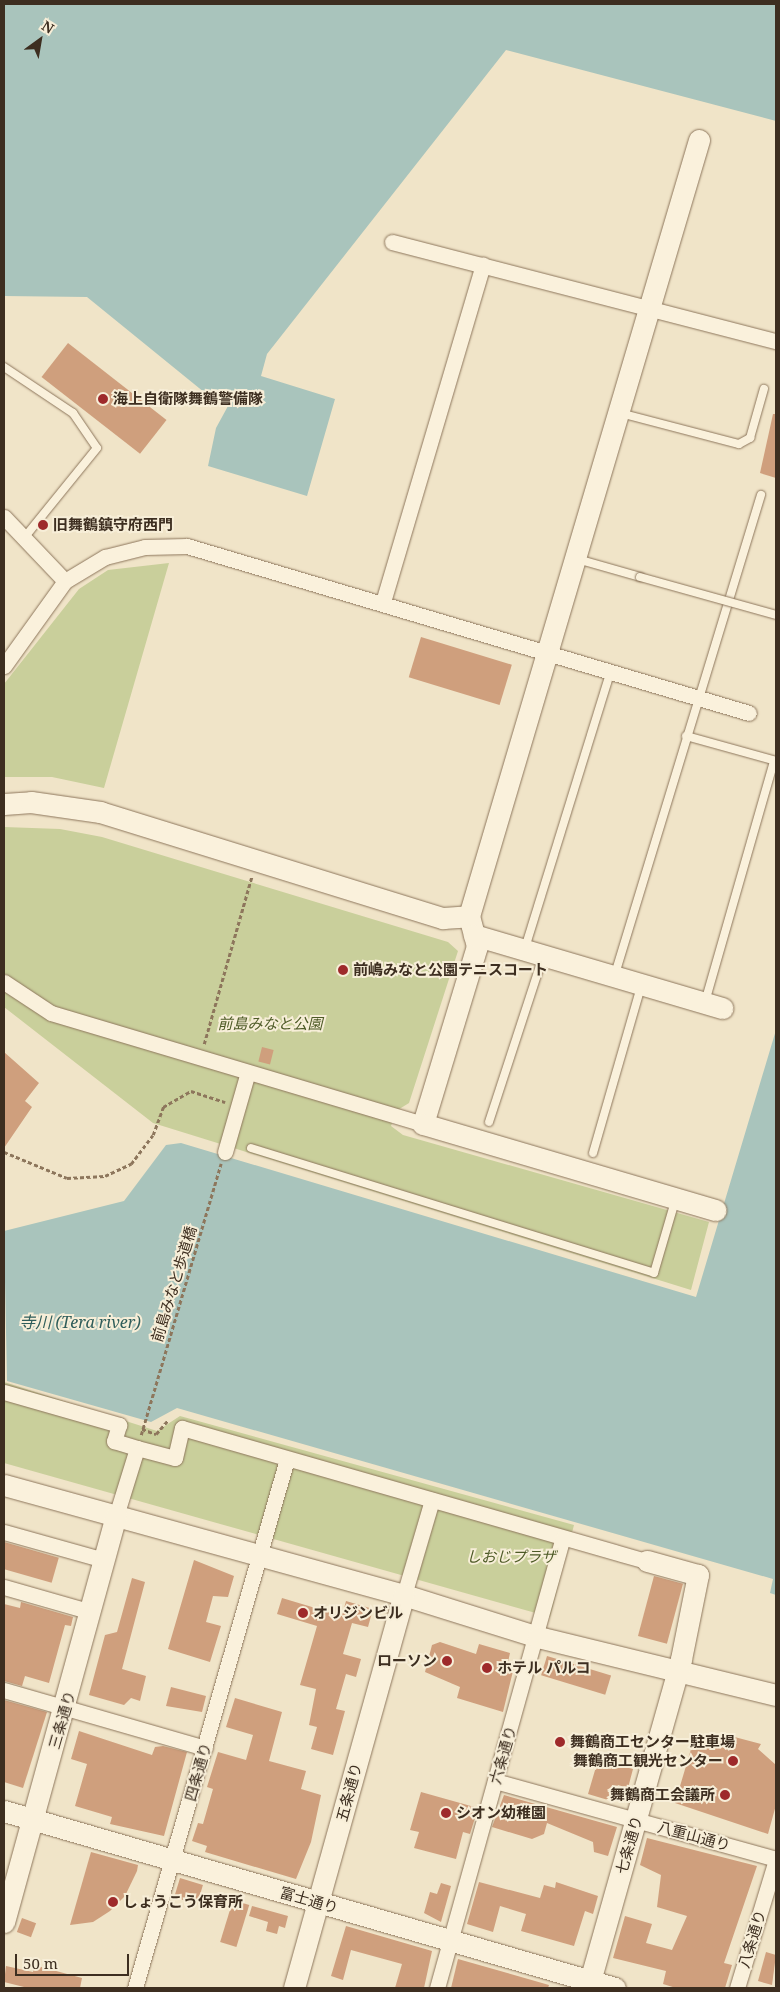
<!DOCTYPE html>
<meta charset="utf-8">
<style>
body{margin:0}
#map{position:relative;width:780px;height:1992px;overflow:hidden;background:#f0e4c8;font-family:"Noto Serif","Noto Sans JP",serif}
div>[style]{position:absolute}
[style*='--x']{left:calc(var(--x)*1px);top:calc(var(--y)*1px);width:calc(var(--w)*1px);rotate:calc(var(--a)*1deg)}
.green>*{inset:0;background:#c9cf9b}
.water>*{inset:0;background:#a9c4bc}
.building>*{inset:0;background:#cf9f7d;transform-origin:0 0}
.path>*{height:2.5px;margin-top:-1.25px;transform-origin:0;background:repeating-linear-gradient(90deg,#8d765c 0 4px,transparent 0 6.5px)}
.roads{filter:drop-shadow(0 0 1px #8d765c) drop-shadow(0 0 1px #8d765c)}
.lane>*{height:8px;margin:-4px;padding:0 4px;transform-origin:4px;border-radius:4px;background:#faf1dc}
.street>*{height:15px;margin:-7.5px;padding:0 7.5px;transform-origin:7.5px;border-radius:7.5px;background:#faf1dc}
.secondary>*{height:21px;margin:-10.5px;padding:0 10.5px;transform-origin:10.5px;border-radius:10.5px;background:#faf1dc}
.bridges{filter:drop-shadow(0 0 1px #8d765c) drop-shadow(0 0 1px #8d765c)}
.lane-bridge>*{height:8px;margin:-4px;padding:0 4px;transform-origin:4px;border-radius:4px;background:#faf1dc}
.dots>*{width:14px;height:14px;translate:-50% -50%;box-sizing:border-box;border:2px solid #f7eed8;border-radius:50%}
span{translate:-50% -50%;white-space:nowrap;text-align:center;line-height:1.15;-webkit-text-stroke:4px #f7eed8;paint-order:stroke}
.poi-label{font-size:15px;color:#3d2e20;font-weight:700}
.left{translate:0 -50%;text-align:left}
.right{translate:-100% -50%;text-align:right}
.park-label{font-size:15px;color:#4d5a26;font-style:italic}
.street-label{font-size:15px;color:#3d2e20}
.water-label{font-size:16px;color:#2f5d5a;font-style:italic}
.frame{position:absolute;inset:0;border:5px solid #3d2e20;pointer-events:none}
.north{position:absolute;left:15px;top:15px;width:50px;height:50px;-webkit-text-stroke:4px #f7eed8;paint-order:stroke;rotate:32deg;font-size:14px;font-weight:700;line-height:20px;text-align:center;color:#3d2e20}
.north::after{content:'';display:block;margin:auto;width:18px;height:22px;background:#3d2e20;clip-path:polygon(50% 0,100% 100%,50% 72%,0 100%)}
.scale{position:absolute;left:15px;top:1954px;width:114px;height:22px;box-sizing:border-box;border:2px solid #3d2e20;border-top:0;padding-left:6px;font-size:15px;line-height:18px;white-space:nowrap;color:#3d2e20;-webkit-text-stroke:4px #f7eed8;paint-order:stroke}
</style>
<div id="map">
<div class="green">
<div style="clip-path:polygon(169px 563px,104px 788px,52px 777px,4px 777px,4px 684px,79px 589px,108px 570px)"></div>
<div style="clip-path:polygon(4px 827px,60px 829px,102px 837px,448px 942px,458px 951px,409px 1103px,396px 1111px,391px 1126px,403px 1135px,709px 1222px,691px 1290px,153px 1123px,4px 1007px)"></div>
<div style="clip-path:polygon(4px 1382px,157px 1431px,180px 1416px,574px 1525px,550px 1617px,4px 1463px)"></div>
</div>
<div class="water">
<div style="clip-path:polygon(4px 4px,776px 4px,776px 121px,506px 50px,267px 354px,261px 376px,335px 399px,307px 496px,208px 466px,216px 428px,228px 406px,215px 401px,87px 297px,4px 296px)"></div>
<div style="clip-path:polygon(776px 1030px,776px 1595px,770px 1593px,773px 1579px,177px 1408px,151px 1422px,7px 1381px,4px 1231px,124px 1201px,166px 1145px,181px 1143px,696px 1297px)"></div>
</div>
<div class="building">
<div style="left:68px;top:343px;width:125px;height:43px;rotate:38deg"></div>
<div style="clip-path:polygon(773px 414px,776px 414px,776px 478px,760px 473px)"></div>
<div style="left:421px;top:637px;width:95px;height:42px;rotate:17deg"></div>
<div style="left:262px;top:1047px;width:12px;height:15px;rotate:14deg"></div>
<div style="clip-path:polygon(4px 1052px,39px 1083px,25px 1101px,32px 1107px,4px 1148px)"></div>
<div style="left:4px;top:1542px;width:57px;height:26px;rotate:16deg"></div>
<div style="clip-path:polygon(194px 1560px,234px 1576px,228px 1597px,213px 1596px,206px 1622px,221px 1626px,210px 1662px,168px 1649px)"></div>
<div style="left:654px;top:1576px;width:30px;height:62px;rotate:15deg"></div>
<div style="clip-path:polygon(132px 1578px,145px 1582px,122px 1669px,146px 1676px,140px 1701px,131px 1698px,124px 1705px,89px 1695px,105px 1635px,117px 1632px)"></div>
<div style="clip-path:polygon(282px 1598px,342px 1616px,346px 1601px,373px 1609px,368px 1627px,352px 1623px,343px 1654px,361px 1659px,356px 1677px,346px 1674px,336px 1709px,345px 1711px,333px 1755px,311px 1749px,317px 1727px,309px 1725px,316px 1689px,300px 1685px,317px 1626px,277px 1614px)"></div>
<div style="clip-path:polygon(21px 1602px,73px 1617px,71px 1626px,65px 1625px,49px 1683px,25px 1676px,22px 1686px,4px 1681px,4px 1604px,20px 1608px)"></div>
<div style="clip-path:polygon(440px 1642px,476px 1654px,479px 1644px,510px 1653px,508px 1662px,515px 1663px,503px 1712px,457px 1698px,460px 1687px,425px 1672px,432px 1645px)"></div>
<div style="left:547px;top:1656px;width:67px;height:20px;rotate:17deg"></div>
<div style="clip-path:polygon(171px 1687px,206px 1696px,202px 1712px,166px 1706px)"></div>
<div style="clip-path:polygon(235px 1698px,282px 1712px,269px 1761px,306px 1771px,301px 1789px,321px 1795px,311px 1842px,296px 1879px,205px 1852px,207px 1846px,192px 1841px,198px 1823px,203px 1824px,213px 1789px,207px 1787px,218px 1752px,246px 1760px,253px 1735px,226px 1727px)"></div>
<div style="clip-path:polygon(4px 1700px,47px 1712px,23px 1788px,4px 1782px)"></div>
<div style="clip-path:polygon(79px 1731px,152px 1755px,155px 1747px,163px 1746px,187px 1752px,164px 1836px,110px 1824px,112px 1817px,75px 1806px,87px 1764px,71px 1759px)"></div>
<div style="clip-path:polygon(727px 1735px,761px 1744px,758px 1749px,776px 1765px,776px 1805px,768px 1834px,675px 1803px,694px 1739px,707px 1744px)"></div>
<div style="clip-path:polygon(598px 1760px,633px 1769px,628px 1788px,618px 1785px,608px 1800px,588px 1794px)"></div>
<div style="clip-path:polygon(421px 1792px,478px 1808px,470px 1834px,463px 1832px,456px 1859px,414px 1848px,419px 1832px,410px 1830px)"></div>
<div style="clip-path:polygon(504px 1795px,617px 1827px,608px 1856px,594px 1852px,593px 1842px,547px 1823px,544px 1834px,532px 1839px,492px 1827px)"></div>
<div style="clip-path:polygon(647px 1838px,757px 1866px,724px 1963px,732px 1965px,725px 1988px,676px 1988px,663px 1984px,666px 1971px,613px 1958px,625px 1916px,652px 1924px,646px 1943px,672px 1950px,687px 1916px,657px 1907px,661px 1875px,640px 1865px)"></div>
<div style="clip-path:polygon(91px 1852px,138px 1865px,137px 1871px,125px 1896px,110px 1911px,93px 1922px,70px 1925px)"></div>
<div style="left:180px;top:1878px;width:24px;height:20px;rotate:17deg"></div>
<div style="clip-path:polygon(479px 1882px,540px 1898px,544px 1885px,555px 1888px,556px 1882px,598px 1896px,593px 1914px,585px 1911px,574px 1946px,521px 1931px,526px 1914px,500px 1906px,493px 1932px,467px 1924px)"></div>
<div style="clip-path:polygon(441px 1883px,451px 1886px,441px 1922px,424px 1913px,430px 1892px,437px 1894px)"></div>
<div style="left:233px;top:1900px;width:17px;height:44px;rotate:17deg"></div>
<div style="clip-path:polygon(252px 1906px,288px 1916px,285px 1928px,279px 1926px,277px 1934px,266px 1931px,268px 1922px,249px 1916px)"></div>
<div style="left:22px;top:1918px;width:15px;height:15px;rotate:20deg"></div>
<div style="clip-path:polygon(346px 1926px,432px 1951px,424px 1988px,395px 1988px,402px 1964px,351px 1950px,343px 1980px,331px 1976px)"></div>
<div style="clip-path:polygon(766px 1952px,776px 1955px,772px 1985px,758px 1981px)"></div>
<div style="clip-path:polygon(458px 1959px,549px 1985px,548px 1988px,451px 1988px)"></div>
<div style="clip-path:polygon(34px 1965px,82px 1978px,80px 1988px,28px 1988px,4px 1982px,6px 1966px,33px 1972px)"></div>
</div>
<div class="path">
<div style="--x:204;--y:1044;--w:175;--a:-74.1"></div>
<div style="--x:4;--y:1152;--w:68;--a:22.4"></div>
<div style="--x:67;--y:1178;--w:38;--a:-3"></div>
<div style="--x:105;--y:1176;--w:29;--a:-25"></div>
<div style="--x:131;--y:1164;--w:36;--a:-53"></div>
<div style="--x:153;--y:1135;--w:30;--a:-70"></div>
<div style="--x:163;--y:1107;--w:32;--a:-30"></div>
<div style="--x:191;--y:1091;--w:36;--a:18"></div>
<div style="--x:142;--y:1429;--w:15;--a:20"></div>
<div style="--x:156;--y:1434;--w:18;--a:-49"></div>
<div style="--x:141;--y:1435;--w:283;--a:-73.6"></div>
</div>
<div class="roads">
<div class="lane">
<div style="--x:4;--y:367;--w:83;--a:33.7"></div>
<div style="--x:73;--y:413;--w:42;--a:55.6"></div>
<div style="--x:97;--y:448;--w:114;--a:129"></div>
<div style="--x:620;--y:413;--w:123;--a:14.6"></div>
<div style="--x:739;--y:444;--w:13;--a:-29"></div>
<div style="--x:750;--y:438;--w:51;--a:-74.1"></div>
<div style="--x:577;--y:559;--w:66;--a:15.9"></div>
<div style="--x:686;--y:736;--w:93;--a:15.5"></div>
<div style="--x:525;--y:948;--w:288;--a:-72.8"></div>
<div style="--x:615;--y:974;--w:501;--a:-73.05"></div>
<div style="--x:705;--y:1002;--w:251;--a:-74"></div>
<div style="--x:489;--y:1122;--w:174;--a:-71.9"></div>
<div style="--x:251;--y:1148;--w:422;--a:17.2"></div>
<div style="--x:654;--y:1273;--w:75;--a:-73.7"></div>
<div style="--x:593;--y:1153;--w:173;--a:-73.9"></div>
</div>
<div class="street">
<div style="--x:392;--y:242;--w:397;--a:14.5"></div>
<div style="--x:4;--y:517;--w:88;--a:46.4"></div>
<div style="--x:383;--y:602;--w:352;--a:-73.5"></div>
<div style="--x:4;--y:666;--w:105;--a:-54.3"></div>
<div style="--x:65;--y:581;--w:47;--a:-31"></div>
<div style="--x:105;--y:557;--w:41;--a:-14"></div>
<div style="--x:145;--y:547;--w:42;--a:-1.4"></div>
<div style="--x:187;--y:546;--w:586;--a:16.55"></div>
<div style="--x:4;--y:982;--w:56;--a:33.4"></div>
<div style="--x:51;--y:1013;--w:388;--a:16.6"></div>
<div style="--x:225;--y:1152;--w:83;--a:-74"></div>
<div style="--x:4;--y:1392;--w:120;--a:16"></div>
<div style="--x:119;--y:1425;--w:17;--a:107"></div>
<div style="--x:114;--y:1441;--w:24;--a:17"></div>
<div style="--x:137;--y:1448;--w:39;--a:15"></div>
<div style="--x:175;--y:1458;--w:31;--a:-77"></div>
<div style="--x:182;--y:1428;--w:484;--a:16"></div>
<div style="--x:116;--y:1516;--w:71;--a:-72.8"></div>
<div style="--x:4;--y:1532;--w:104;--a:15.6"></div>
<div style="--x:4;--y:1587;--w:91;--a:16"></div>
<div style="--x:404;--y:1595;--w:99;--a:-73.6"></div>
<div style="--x:4;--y:1690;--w:209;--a:16.1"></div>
<div style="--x:495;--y:1781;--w:292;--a:15.5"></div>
<div style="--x:135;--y:1988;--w:550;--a:-73.97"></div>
<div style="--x:437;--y:1988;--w:467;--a:-74.4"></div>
<div style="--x:737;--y:1988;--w:134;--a:-73.1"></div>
</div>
<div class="secondary">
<div style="--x:699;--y:140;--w:809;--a:106.51"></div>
<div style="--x:469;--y:916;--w:31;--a:75"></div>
<div style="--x:477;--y:946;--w:186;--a:106.9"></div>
<div style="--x:423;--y:1124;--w:305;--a:16.4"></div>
<div style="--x:4;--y:804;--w:27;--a:-4"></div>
<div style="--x:31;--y:802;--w:70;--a:8.2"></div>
<div style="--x:100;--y:812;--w:359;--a:17.2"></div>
<div style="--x:443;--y:918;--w:26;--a:-4"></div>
<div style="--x:474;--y:935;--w:259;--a:16.4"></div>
<div style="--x:4;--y:1485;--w:415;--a:15.4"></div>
<div style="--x:404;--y:1595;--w:140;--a:17.4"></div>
<div style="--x:538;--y:1637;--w:245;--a:13.7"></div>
<div style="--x:4;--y:1811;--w:636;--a:16.16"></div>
<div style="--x:4;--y:1922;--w:421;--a:-74.6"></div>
<div style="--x:294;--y:1988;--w:408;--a:-74.4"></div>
<div style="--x:588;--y:1988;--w:342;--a:-74.2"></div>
<div style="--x:681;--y:1659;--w:86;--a:-78.6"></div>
<div style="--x:698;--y:1575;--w:53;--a:-164.6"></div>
</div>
</div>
<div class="bridges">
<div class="lane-bridge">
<div style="--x:640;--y:577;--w:141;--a:15.6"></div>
</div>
</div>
<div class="dots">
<div style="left:103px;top:399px;background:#9e2a2b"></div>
<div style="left:43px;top:525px;background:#9e2a2b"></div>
<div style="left:343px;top:970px;background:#9e2a2b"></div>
<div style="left:303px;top:1613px;background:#9e2a2b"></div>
<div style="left:447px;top:1661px;background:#9e2a2b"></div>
<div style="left:487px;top:1668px;background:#9e2a2b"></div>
<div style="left:560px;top:1742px;background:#9e2a2b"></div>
<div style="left:733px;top:1761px;background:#9e2a2b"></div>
<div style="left:725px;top:1795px;background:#9e2a2b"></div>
<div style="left:446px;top:1813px;background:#9e2a2b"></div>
<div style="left:113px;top:1902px;background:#9e2a2b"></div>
</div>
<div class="poi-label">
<span class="left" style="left:113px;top:399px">海上自衛隊舞鶴警備隊</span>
<span class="left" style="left:53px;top:525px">旧舞鶴鎮守府西門</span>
<span class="left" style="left:353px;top:970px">前嶋みなと公園テニスコート</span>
<span class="left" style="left:313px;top:1613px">オリジンビル</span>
<span class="right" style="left:437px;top:1661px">ローソン</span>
<span class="left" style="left:497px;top:1668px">ホテル パルコ</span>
<span class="left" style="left:570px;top:1742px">舞鶴商工センター駐車場</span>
<span class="right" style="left:723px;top:1761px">舞鶴商工観光センター</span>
<span class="right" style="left:715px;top:1795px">舞鶴商工会議所</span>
<span class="left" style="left:456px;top:1813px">シオン幼稚園</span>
<span class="left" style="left:123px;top:1902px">しょうこう保育所</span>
</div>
<div class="park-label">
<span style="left:270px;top:1024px">前島みなと公園</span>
<span style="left:511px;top:1557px">しおじプラザ</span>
</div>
<div class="street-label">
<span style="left:174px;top:1284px;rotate:-73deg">前島みなと歩道橋</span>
<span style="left:62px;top:1720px;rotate:-74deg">三条通り</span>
<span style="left:503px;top:1755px;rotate:-74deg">六条通り</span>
<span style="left:198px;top:1772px;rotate:-74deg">四条通り</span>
<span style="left:349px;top:1792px;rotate:-75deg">五条通り</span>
<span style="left:694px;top:1836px;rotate:15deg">八重山通り</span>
<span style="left:629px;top:1845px;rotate:-74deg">七条通り</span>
<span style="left:309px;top:1900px;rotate:16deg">富士通り</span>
<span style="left:752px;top:1939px;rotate:-73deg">八条通り</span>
</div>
<div class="water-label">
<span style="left:80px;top:1322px">寺川 (Tera river)</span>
</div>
<div class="frame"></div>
<div class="north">N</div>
<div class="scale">50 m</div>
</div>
